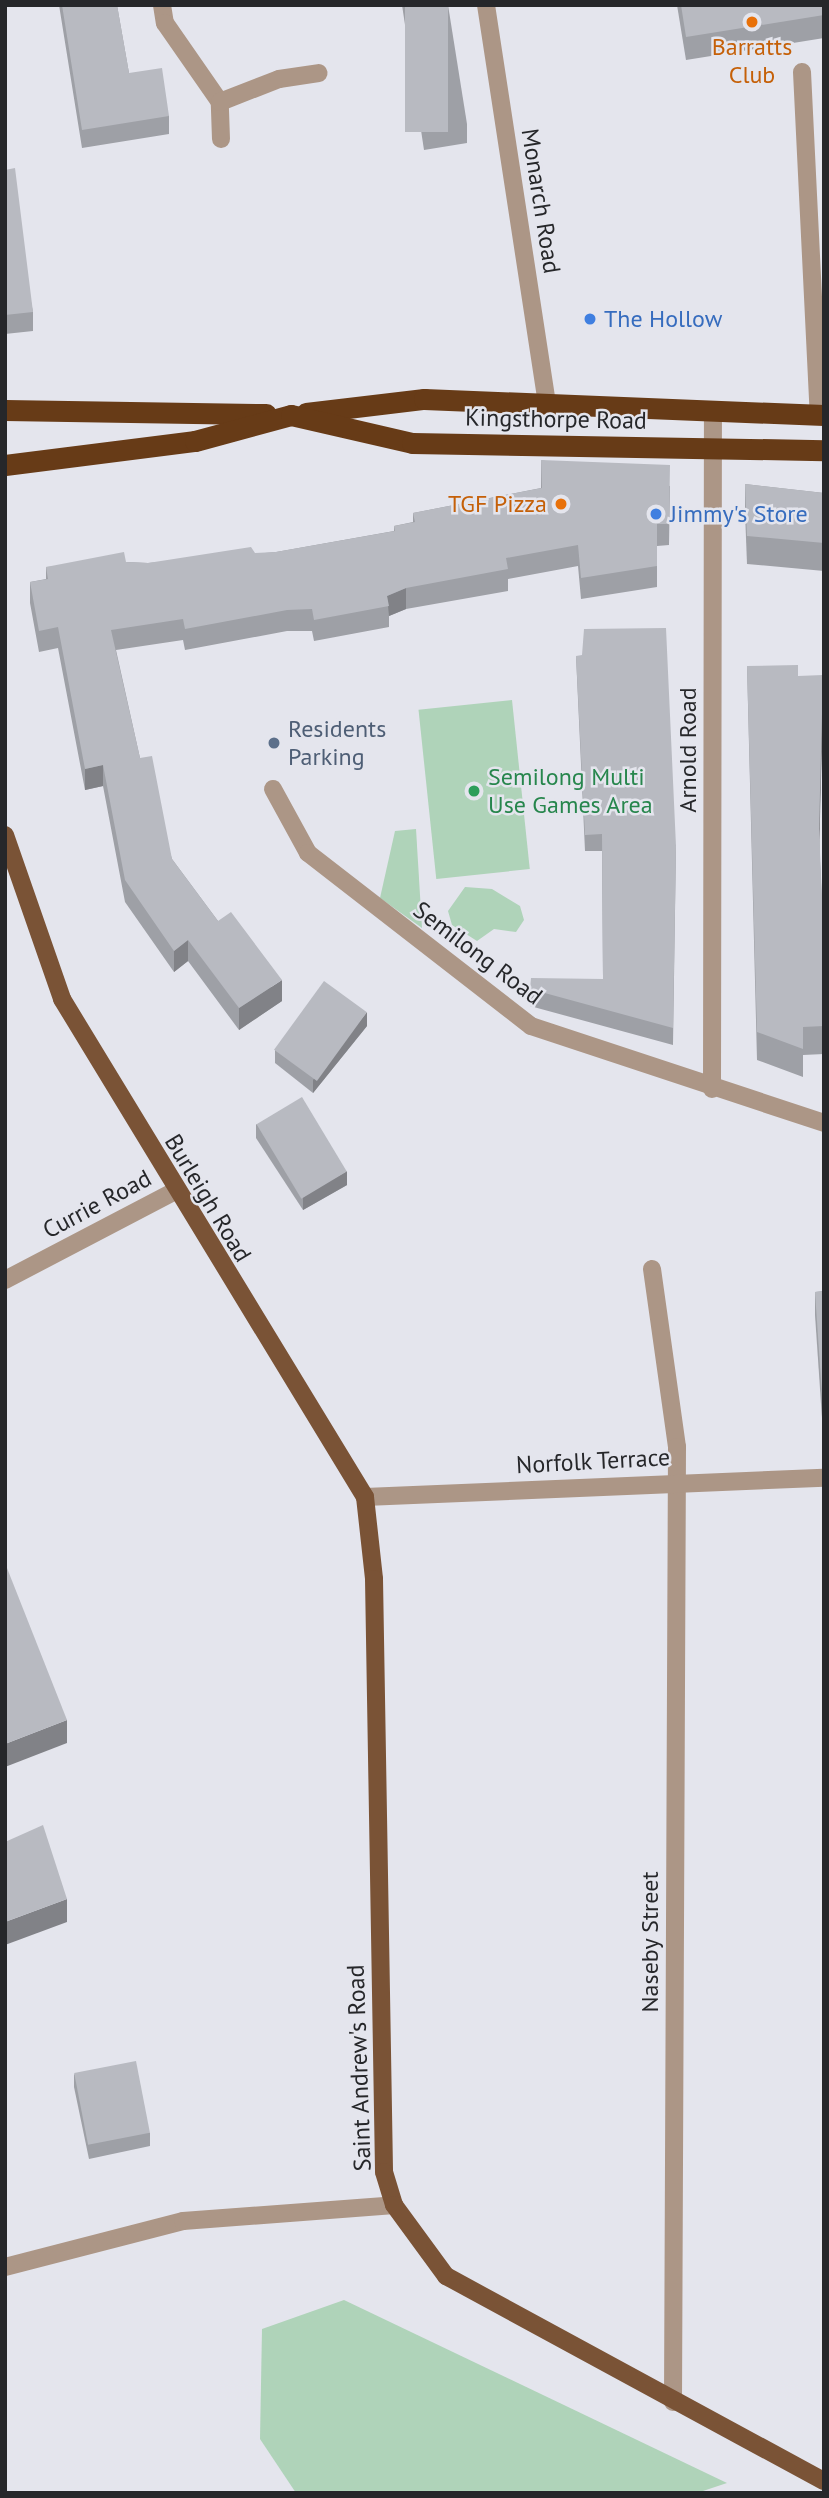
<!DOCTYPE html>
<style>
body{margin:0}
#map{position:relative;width:829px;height:2498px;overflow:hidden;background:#e4e5ed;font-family:"PT Sans",sans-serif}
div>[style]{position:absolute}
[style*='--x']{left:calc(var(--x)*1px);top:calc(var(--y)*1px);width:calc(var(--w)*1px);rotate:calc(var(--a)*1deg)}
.green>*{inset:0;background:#afd3b9;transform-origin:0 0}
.minor>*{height:18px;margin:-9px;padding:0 9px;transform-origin:9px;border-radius:9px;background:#ac9686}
.major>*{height:18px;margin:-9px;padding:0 9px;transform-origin:9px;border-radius:9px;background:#7a5336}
.highway>*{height:21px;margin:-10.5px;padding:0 10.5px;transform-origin:10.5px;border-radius:10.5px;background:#673b17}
.wall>*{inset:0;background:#9ea0a6}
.shaded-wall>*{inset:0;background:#818287}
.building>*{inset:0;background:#b8bac1;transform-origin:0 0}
.dots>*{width:19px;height:19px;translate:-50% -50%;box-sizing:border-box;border:4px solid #e4e5ed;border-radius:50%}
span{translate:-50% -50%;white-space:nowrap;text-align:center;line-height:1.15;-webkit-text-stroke:5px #e4e5ed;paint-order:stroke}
.food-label{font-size:24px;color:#c56008}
.right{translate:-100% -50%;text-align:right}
.street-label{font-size:24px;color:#26272a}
.shop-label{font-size:24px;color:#366cbe}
.left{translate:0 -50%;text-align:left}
.service-label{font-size:24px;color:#4e5e75}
.leisure-label{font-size:24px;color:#27864d}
.frame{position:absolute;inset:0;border:7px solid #26272a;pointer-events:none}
</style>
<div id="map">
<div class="green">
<div style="left:512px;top:700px;width:170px;height:94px;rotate:84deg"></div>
<div style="clip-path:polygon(416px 829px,422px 928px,380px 898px,395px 831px)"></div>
<div style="clip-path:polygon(465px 887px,492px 889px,520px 906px,524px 920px,516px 932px,494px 929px,477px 941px,452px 925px,448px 911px)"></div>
<div style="clip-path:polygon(344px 2300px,727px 2483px,697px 2493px,296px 2493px,260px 2439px,262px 2329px)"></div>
</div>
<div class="minor">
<div style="--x:162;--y:5;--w:18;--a:81"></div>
<div style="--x:165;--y:23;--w:96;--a:55.2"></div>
<div style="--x:486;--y:5;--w:404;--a:81.3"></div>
<div style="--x:802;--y:72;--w:343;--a:87.2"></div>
<div style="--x:221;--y:139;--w:37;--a:-92"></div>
<div style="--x:220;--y:102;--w:63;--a:-21.3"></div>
<div style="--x:279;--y:79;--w:40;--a:-8.5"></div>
<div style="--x:273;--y:789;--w:73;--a:61.3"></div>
<div style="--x:308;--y:853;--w:282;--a:37.8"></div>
<div style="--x:531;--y:1026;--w:309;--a:18.3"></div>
<div style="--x:712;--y:1089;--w:678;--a:-89.92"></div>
<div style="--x:652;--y:1269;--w:180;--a:82"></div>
<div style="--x:677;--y:1447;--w:955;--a:90.24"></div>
<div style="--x:5;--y:1280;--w:192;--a:-27.6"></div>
<div style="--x:365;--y:1497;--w:459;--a:-2.4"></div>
<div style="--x:5;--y:2267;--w:184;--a:-14.5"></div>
<div style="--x:183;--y:2221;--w:212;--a:-4.3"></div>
</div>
<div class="major">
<div style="--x:5;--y:835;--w:174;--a:70.8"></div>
<div style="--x:62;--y:999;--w:583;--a:58.68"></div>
<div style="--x:365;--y:1497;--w:82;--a:83.7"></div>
<div style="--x:374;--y:1579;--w:593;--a:89.03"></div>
<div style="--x:384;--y:2172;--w:34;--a:73"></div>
<div style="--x:394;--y:2205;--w:88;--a:53.8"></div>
<div style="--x:446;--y:2276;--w:430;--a:28.5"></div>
</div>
<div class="highway">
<div style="--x:5;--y:410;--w:261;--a:0.9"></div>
<div style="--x:306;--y:413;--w:119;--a:-6.8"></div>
<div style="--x:424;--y:399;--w:400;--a:2.3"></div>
<div style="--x:5;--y:465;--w:192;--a:-7.2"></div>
<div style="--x:195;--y:441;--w:99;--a:-15.2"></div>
<div style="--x:291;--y:415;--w:124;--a:13"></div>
<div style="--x:412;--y:443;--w:412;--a:1"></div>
</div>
<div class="wall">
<div style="clip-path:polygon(59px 5px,117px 5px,129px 73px,169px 116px,169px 134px,82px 148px)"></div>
<div style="clip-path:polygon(402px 5px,448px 5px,467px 124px,467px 143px,424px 150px)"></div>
<div style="clip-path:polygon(677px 5px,824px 5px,824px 38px,686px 60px)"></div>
<div style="clip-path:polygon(5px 170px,33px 312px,33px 331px,5px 334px)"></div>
<div style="clip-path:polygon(541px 460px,670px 486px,669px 545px,657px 546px,657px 587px,581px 599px,578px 566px,508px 579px,508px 591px,406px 609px,389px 616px,389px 627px,314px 641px,312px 631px,287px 631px,185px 650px,183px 640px,116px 650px,140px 758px,172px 859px,218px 921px,282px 1001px,239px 1030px,188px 961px,174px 972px,125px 902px,103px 786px,85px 790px,58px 648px,39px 652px,30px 603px,30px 582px,46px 579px,46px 567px,126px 562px,148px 563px,276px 552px,394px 531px,394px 526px,413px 522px,413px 513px,541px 488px)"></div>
<div style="clip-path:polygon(745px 484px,824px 493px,824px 571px,747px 564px,745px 512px)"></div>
<div style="clip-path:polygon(576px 656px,676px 846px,673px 1045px,530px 1006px,530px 989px,603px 979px,602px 851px,585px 851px)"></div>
<div style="clip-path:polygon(747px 666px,798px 676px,823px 703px,819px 840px,824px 946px,824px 1054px,803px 1055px,803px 1077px,757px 1060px)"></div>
<div style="clip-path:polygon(367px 1026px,313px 1093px,275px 1063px,275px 1050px)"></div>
<div style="clip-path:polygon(256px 1124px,347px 1185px,303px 1210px,256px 1138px)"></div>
<div style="clip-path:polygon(824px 1291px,824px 1433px,823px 1433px,815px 1315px,815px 1292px)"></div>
<div style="clip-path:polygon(74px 2074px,150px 2133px,150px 2146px,89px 2159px,74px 2087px)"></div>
</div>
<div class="shaded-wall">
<div style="clip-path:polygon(406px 588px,406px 609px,389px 616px,387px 596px)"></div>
<div style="clip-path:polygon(823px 675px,823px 703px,819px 857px,819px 829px)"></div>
<div style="clip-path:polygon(103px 765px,103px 786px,85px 790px,85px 769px)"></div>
<div style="clip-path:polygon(188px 940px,188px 961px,174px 972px,174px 951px)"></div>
<div style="clip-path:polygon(282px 980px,282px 1001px,239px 1030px,239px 1008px)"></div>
<div style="clip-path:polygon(367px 1012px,367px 1026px,313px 1093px,313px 1080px)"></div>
<div style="clip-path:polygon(347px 1171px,347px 1185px,303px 1210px,303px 1196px)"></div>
<div style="clip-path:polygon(67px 1720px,67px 1743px,5px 1767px,5px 1744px)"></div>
<div style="clip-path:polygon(67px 1899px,67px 1922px,5px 1945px,5px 1922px)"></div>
</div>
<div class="building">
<div style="clip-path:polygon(62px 5px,117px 5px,129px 73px,162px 68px,169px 116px,82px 130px)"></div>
<div style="left:405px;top:5px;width:43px;height:127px"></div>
<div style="clip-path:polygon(681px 5px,824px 5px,824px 15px,686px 37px)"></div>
<div style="clip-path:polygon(15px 168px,33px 312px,5px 315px,5px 170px)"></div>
<div style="clip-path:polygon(541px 460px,670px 465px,669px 524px,657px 524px,657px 566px,581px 578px,578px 545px,506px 558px,508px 569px,406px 588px,387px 596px,389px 606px,314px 620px,312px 609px,287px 610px,185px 629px,183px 619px,111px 630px,140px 758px,152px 756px,172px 859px,218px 921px,231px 912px,282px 980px,239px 1008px,188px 940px,174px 951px,125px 880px,103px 765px,85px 769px,58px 627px,39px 631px,30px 582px,48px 579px,46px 567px,124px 552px,126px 562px,148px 563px,251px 547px,255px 553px,276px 552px,395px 531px,394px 526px,415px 522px,413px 513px,542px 488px)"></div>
<div style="clip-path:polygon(745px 484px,824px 493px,824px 543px,747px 536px)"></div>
<div style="clip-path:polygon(666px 628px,676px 846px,673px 1028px,530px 989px,531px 978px,603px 979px,602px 834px,585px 835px,576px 656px,582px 655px,584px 629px)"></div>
<div style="clip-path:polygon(798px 665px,798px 676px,823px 675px,819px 829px,824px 947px,824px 1026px,803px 1027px,803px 1049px,757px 1032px,747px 666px)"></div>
<div style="left:324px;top:981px;width:53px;height:85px;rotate:36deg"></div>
<div style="left:302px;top:1097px;width:87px;height:53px;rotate:59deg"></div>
<div style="clip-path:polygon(824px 1291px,824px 1410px,823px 1410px,815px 1292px)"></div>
<div style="clip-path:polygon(5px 1563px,67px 1720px,5px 1744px)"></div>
<div style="clip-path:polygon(43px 1825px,67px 1899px,5px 1922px,5px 1842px)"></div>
<div style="left:136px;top:2061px;width:73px;height:63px;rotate:79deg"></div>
</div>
<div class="dots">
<div style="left:752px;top:22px;background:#e8710a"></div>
<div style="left:590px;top:319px;background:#3f7fe0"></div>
<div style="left:561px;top:504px;background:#e8710a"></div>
<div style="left:656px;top:514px;background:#3f7fe0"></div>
<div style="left:274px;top:743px;background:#5c6f8a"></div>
<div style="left:474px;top:791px;background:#2e9e5b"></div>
</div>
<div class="food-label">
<span style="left:752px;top:61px">Barratts<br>Club</span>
<span class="right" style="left:547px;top:504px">TGF Pizza</span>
</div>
<div class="street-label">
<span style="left:541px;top:201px;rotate:81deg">Monarch Road</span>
<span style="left:556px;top:419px;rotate:1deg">Kingsthorpe Road</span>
<span style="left:688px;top:750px;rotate:-90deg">Arnold Road</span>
<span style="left:478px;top:953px;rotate:37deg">Semilong Road</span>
<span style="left:208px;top:1198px;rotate:59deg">Burleigh Road</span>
<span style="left:97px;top:1204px;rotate:-28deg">Currie Road</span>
<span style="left:593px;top:1461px;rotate:-3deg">Norfolk Terrace</span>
<span style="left:650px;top:1942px;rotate:-90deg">Naseby Street</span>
<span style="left:359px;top:2068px;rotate:-92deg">Saint Andrew's Road</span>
</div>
<div class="shop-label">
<span class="left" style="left:604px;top:319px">The Hollow</span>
<span class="left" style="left:670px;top:514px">Jimmy's Store</span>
</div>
<div class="service-label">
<span class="left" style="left:288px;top:743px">Residents<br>Parking</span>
</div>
<div class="leisure-label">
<span class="left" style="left:488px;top:791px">Semilong Multi<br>Use Games Area</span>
</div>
<div class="frame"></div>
</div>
